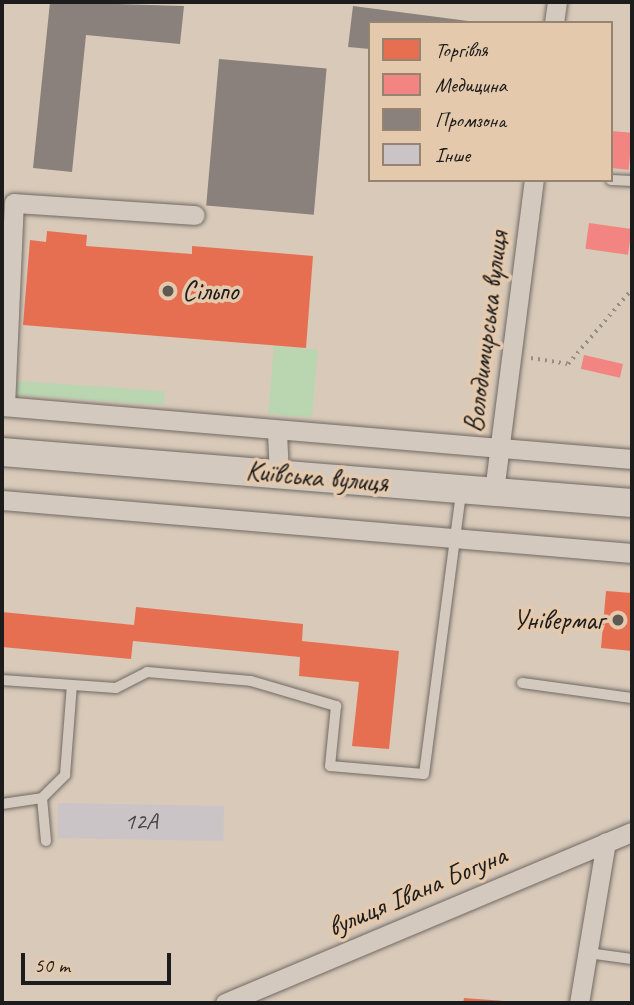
<!DOCTYPE html>
<meta charset="utf-8">
<style>
body{margin:0}
#map{position:relative;width:634px;height:1005px;overflow:hidden;background:#d8c9b9;font-family:Caveat,sans-serif}
div>[style]{position:absolute}
[style*='--x']{left:calc(var(--x)*1px);top:calc(var(--y)*1px);width:calc(var(--w)*1px);rotate:calc(var(--a)*1deg)}
.green>*{inset:0;background:#b9d6b1;transform-origin:0 0}
.shops>*{inset:0;background:#e76f51}
.health>*{inset:0;background:#f28482;transform-origin:0 0}
.industry>*{inset:0;background:#8a817c;transform-origin:0 0}
.building>*{inset:0;background:#cbc4c6;transform-origin:0 0}
.path>*{height:3.5px;margin-top:-1.75px;transform-origin:0;background:repeating-linear-gradient(90deg,#968e86 0 2px,transparent 0 7px)}
.roads{filter:drop-shadow(0 0 2px #716a63) drop-shadow(0 0 2px #716a63)}
.service>*{height:10px;margin:-5px;padding:0 5px;transform-origin:5px;border-radius:5px;background:#d3c9be}
.minor>*{height:19px;margin:-9.5px;padding:0 9.5px;transform-origin:9.5px;border-radius:9.5px;background:#d3c9be}
.secondary>*{height:28px;margin:-14px;padding:0 14px;transform-origin:14px;border-radius:14px;background:#d3c9be}
.dots>*{width:19px;height:19px;translate:-50% -50%;box-sizing:border-box;border:4px solid #e5c9ac;border-radius:50%}
span{translate:-50% -50%;white-space:nowrap;text-align:center;line-height:1.15;-webkit-text-stroke:7px #e5c9ac;paint-order:stroke}
.number-label{font-size:24px;color:#484646}
.number-label span{-webkit-text-stroke-width:0}
.poi-label{font-size:28px;color:#1c1c1c}
.left{translate:0 -50%;text-align:left}
.right{translate:-100% -50%;text-align:right}
.street-label{font-size:28px;color:#1c1c1c}
.frame{position:absolute;inset:0;border:4px solid #1c1c1c;pointer-events:none}
.legend{position:absolute;left:368px;top:21px;width:245px;height:161px;box-sizing:border-box;background:#e5c9ac;border:2px solid #958472;margin:0;padding:9px 12px;list-style:none;font-size:21px;color:#1c1c1c}
.legend li{display:flex;align-items:center;gap:14px;height:35px}
.legend b{width:35px;border:2px solid #958472}
.scale{position:absolute;left:21px;top:953px;width:150px;height:32px;box-sizing:border-box;border:4px solid #1c1c1c;border-top:0;padding-left:9px;font-size:21px;line-height:24px;white-space:nowrap;color:#1c1c1c;-webkit-text-stroke:5px #e5c9ac;paint-order:stroke}
</style>
<div id="map">
<div class="green">
<div style="left:274px;top:346px;width:44px;height:68px;rotate:5deg"></div>
<div style="left:18px;top:381px;width:147px;height:14px;rotate:4deg"></div>
</div>
<div class="shops">
<div style="clip-path:polygon(47px 231px,87px 235px,86px 246px,192px 254px,192px 246px,313px 256px,306px 348px,23px 325px,30px 240px,46px 242px)"></div>
<div style="clip-path:polygon(606px 591px,632px 593px,632px 651px,601px 648px)"></div>
<div style="clip-path:polygon(136px 607px,303px 624px,302px 641px,399px 651px,389px 749px,352px 746px,359px 682px,299px 676px,300px 657px,133px 641px,131px 659px,2px 647px,2px 612px,134px 625px)"></div>
<div style="clip-path:polygon(464px 998px,504px 1001px,504px 1003px,463px 1003px)"></div>
</div>
<div class="health">
<div style="left:611px;top:131px;width:21px;height:37px;rotate:5deg"></div>
<div style="left:589px;top:223px;width:43px;height:26px;rotate:8deg"></div>
<div style="left:584px;top:355px;width:40px;height:14px;rotate:13deg"></div>
</div>
<div class="industry">
<div style="clip-path:polygon(50px 2px,184px 6px,180px 44px,86px 35px,72px 172px,33px 168px)"></div>
<div style="clip-path:polygon(353px 6px,468px 21px,468px 23px,370px 23px,370px 49px,348px 47px)"></div>
<div style="left:219px;top:59px;width:108px;height:147px;rotate:5deg"></div>
</div>
<div class="building">
<div style="left:58px;top:803px;width:166px;height:35px;rotate:1deg"></div>
</div>
<div class="path">
<div style="--x:531;--y:358;--w:37;--a:9"></div>
<div style="--x:568;--y:364;--w:99;--a:-49.5"></div>
</div>
<div class="roads">
<div class="service">
<div style="--x:611;--y:180;--w:21;--a:3"></div>
<div style="--x:2;--y:680;--w:114;--a:4"></div>
<div style="--x:116;--y:688;--w:35;--a:-27"></div>
<div style="--x:147;--y:672;--w:104;--a:4.9"></div>
<div style="--x:251;--y:681;--w:89;--a:16.4"></div>
<div style="--x:336;--y:706;--w:60;--a:95.7"></div>
<div style="--x:330;--y:766;--w:94;--a:4.9"></div>
<div style="--x:424;--y:774;--w:284;--a:-82.5"></div>
<div style="--x:522;--y:683;--w:111;--a:7.8"></div>
<div style="--x:2;--y:804;--w:40;--a:-8.5"></div>
<div style="--x:46;--y:841;--w:43;--a:-95.3"></div>
<div style="--x:42;--y:798;--w:33;--a:-45"></div>
<div style="--x:65;--y:775;--w:90;--a:-85.6"></div>
<div style="--x:588;--y:953;--w:44;--a:7.8"></div>
</div>
<div class="minor">
<div style="--x:554;--y:23;--w:21;--a:-82"></div>
<div style="--x:2;--y:406;--w:632;--a:4.81"></div>
<div style="--x:5;--y:406;--w:203;--a:-87.5"></div>
<div style="--x:14;--y:203;--w:181;--a:3.8"></div>
<div style="--x:277;--y:432;--w:42;--a:87.3"></div>
<div style="--x:494;--y:491;--w:314;--a:-82.7"></div>
<div style="--x:2;--y:500;--w:632;--a:4.81"></div>
<div style="--x:225;--y:1003;--w:441;--a:-22.8"></div>
<div style="--x:579;--y:1003;--w:163;--a:-80.5"></div>
</div>
<div class="secondary">
<div style="--x:2;--y:452;--w:632;--a:4.63"></div>
</div>
</div>
<div class="dots">
<div style="left:168px;top:291px;background:#5e5953"></div>
<div style="left:618px;top:620px;background:#5e5953"></div>
</div>
<div class="number-label">
<span style="left:141px;top:822px">12А</span>
</div>
<div class="poi-label">
<span class="left" style="left:182px;top:291px">Сільпо</span>
<span class="right" style="left:604px;top:620px">Універмаг</span>
</div>
<div class="street-label">
<span style="left:486px;top:332px;rotate:-83deg">Володимирська вулиця</span>
<span style="left:317px;top:477px;rotate:5deg">Київська вулиця</span>
<span style="left:417px;top:891px;rotate:-23deg">вулиця Івана Богуна</span>
</div>
<div class="frame"></div>
<ul class="legend">
<li><b style="height:19px;background:#e76f51"></b>Торгівля</li>
<li><b style="height:19px;background:#f28482"></b>Медицина</li>
<li><b style="height:19px;background:#8a817c"></b>Промзона</li>
<li><b style="height:19px;background:#cbc4c6"></b>Інше</li>
</ul>
<div class="scale">50 m</div>
</div>
